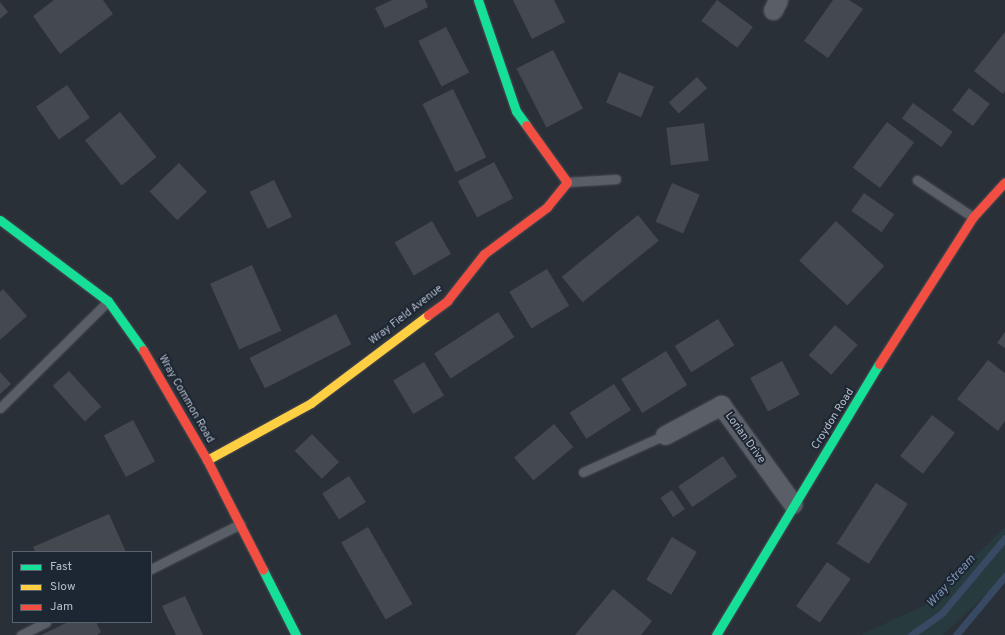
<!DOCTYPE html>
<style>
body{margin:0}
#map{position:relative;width:1005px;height:635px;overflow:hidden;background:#2a3038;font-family:Overpass,sans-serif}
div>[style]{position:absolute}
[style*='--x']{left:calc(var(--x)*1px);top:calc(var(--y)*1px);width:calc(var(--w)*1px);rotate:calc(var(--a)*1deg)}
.green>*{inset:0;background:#273a3e}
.stream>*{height:7px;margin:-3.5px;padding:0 3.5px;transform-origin:3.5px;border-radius:3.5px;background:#384963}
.building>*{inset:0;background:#444950;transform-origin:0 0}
.roads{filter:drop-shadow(0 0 1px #484c53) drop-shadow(0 0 1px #484c53)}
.lane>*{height:9px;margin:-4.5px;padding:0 4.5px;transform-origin:4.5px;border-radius:4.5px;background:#5a5e66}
.street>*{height:19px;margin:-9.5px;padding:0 9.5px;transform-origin:9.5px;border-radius:9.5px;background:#5a5e66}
.fast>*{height:9px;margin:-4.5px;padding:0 4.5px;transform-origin:4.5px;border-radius:4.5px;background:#16e098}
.slow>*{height:9px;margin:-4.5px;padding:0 4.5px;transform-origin:4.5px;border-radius:4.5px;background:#ffcf43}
.jam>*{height:9px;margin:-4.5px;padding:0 4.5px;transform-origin:4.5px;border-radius:4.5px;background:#f24e42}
span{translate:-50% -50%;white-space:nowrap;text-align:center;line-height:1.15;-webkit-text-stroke:4px #1d2633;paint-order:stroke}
.street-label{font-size:11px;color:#b4bcc9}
.water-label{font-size:12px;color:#7c92b1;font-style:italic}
.legend{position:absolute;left:12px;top:551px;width:140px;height:72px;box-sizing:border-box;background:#1d2633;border:1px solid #59626f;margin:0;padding:5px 7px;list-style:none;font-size:12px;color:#b4bcc9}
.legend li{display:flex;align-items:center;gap:8px;height:20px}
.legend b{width:20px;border:1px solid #59626f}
</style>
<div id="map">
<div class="green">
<div style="clip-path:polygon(1005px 527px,1005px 577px,943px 635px,861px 635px,925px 605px)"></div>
</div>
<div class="stream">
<div style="--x:911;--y:635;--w:38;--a:-35"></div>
<div style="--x:942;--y:613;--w:98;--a:-50"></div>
<div style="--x:956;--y:635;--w:77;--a:-50.3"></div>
</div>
<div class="building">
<div style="clip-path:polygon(54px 0,103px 0,113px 14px,60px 54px,33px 16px)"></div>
<div style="clip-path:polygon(392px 0,425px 0,428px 7px,385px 28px,375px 8px)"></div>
<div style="clip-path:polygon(513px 0,554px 0,565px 22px,532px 39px)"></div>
<div style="left:717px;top:0;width:45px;height:26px;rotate:37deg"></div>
<div style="clip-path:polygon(833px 0,849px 0,863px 9px,828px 58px,804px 41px)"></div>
<div style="clip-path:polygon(0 2px,8px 12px,0 19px)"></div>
<div style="left:446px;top:27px;width:51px;height:31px;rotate:63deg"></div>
<div style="clip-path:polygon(1005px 32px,1005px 91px,1003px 94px,974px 71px)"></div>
<div style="left:553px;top:50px;width:66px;height:41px;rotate:63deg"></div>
<div style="left:619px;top:72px;width:38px;height:33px;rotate:23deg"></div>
<div style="left:697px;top:77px;width:15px;height:38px;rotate:48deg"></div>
<div style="left:67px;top:85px;width:40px;height:38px;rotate:55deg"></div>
<div style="left:969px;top:88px;width:26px;height:28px;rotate:37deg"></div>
<div style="left:453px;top:89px;width:76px;height:34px;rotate:64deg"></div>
<div style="left:913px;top:103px;width:49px;height:19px;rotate:36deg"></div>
<div style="left:120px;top:112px;width:58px;height:45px;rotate:51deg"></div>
<div style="left:887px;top:122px;width:34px;height:57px;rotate:37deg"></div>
<div style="left:704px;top:123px;width:38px;height:38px;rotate:83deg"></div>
<div style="left:494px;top:162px;width:41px;height:41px;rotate:62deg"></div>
<div style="left:179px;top:163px;width:40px;height:41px;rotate:46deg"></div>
<div style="left:274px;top:180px;width:41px;height:27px;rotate:64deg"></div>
<div style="left:672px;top:183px;width:30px;height:42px;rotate:23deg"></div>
<div style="left:864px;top:193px;width:37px;height:22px;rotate:35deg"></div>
<div style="left:638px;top:215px;width:33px;height:98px;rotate:51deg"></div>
<div style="left:432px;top:221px;width:38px;height:43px;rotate:60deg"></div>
<div style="left:836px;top:221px;width:66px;height:54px;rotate:43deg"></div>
<div style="left:252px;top:265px;width:72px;height:46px;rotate:66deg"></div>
<div style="left:547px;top:269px;width:43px;height:44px;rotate:59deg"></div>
<div style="clip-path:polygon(3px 289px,27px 316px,0 340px,0 292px)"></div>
<div style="left:498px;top:312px;width:30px;height:76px;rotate:57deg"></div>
<div style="left:336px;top:314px;width:34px;height:97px;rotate:63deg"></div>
<div style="left:718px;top:319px;width:31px;height:51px;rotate:58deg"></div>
<div style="left:835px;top:325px;width:30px;height:40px;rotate:41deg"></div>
<div style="clip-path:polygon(1005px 332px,1005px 348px,997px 343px)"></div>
<div style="left:666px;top:351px;width:40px;height:53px;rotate:58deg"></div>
<div style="clip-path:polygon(988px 360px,1005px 373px,1005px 421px,998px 431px,957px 399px)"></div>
<div style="left:782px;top:361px;width:38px;height:36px;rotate:62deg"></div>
<div style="left:424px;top:362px;width:39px;height:36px;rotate:59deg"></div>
<div style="left:69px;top:371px;width:48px;height:22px;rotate:48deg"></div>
<div style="clip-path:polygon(0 372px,11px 384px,0 394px)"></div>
<div style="left:614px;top:384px;width:31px;height:53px;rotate:57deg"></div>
<div style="left:932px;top:415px;width:29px;height:52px;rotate:38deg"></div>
<div style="left:133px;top:420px;width:47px;height:33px;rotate:62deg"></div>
<div style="left:554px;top:424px;width:30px;height:52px;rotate:50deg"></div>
<div style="left:312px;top:434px;width:39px;height:24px;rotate:46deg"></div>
<div style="left:723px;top:456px;width:25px;height:54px;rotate:56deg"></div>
<div style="left:349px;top:476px;width:31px;height:32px;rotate:57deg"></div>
<div style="left:876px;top:483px;width:38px;height:72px;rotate:33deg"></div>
<div style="left:672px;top:490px;width:23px;height:14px;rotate:56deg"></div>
<div style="clip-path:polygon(109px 514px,126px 552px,35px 552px,33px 547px)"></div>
<div style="left:368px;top:527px;width:89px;height:31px;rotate:60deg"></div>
<div style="left:672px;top:537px;width:29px;height:50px;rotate:31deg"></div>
<div style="left:827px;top:562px;width:29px;height:54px;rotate:35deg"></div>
<div style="clip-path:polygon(613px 589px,652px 621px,641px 635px,575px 635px)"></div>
<div style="clip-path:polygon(185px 596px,203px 635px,176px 635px,162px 606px)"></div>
<div style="clip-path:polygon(68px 622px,96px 622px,101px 632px,97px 635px,41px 635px)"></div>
</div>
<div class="roads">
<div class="lane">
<div style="--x:917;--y:180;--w:67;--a:33.5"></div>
<div style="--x:567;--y:182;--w:49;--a:-3.5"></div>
<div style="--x:0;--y:408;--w:152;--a:-44.7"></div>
<div style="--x:583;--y:472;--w:90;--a:-24.3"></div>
<div style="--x:151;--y:569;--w:100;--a:-26.8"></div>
<div style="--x:21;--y:635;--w:28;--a:-27"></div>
</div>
<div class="street">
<div style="--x:773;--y:10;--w:11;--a:-63"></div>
<div style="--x:665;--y:435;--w:64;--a:-28.2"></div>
<div style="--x:721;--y:405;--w:122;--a:54"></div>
</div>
<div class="fast">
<div style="--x:478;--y:0;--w:117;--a:71.1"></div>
<div style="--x:516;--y:111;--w:17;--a:54"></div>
<div style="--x:0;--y:220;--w:135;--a:36.9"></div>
<div style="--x:108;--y:301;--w:60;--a:54.5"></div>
<div style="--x:263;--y:570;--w:73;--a:63.1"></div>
<div style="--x:716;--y:635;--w:316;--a:-59"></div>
</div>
<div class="slow">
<div style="--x:207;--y:460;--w:119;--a:-28.7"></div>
<div style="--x:311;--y:403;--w:146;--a:-36.9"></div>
</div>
<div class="jam">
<div style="--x:428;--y:315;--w:24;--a:-36"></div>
<div style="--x:447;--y:301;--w:60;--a:-51.8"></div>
<div style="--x:484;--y:254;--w:79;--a:-36.7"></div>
<div style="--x:547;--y:207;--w:32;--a:-51"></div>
<div style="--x:567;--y:182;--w:70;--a:-125.7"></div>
<div style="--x:143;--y:350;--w:127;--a:59.8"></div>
<div style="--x:207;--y:460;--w:123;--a:63"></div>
<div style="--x:879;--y:364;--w:174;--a:-57.4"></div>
<div style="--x:973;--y:217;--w:47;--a:-47.6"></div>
</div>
</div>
<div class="street-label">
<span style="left:406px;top:315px;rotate:-38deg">Wray Field Avenue</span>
<span style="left:186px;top:399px;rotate:60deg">Wray Common Road</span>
<span style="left:833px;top:419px;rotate:-58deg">Croydon Road</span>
<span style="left:745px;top:438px;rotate:54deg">Lorian Drive</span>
</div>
<div class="water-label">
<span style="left:952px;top:582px;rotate:-48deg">Wray Stream</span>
</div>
<ul class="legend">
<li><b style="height:5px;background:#16e098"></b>Fast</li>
<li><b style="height:5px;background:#ffcf43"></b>Slow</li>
<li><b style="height:5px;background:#f24e42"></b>Jam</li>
</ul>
</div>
